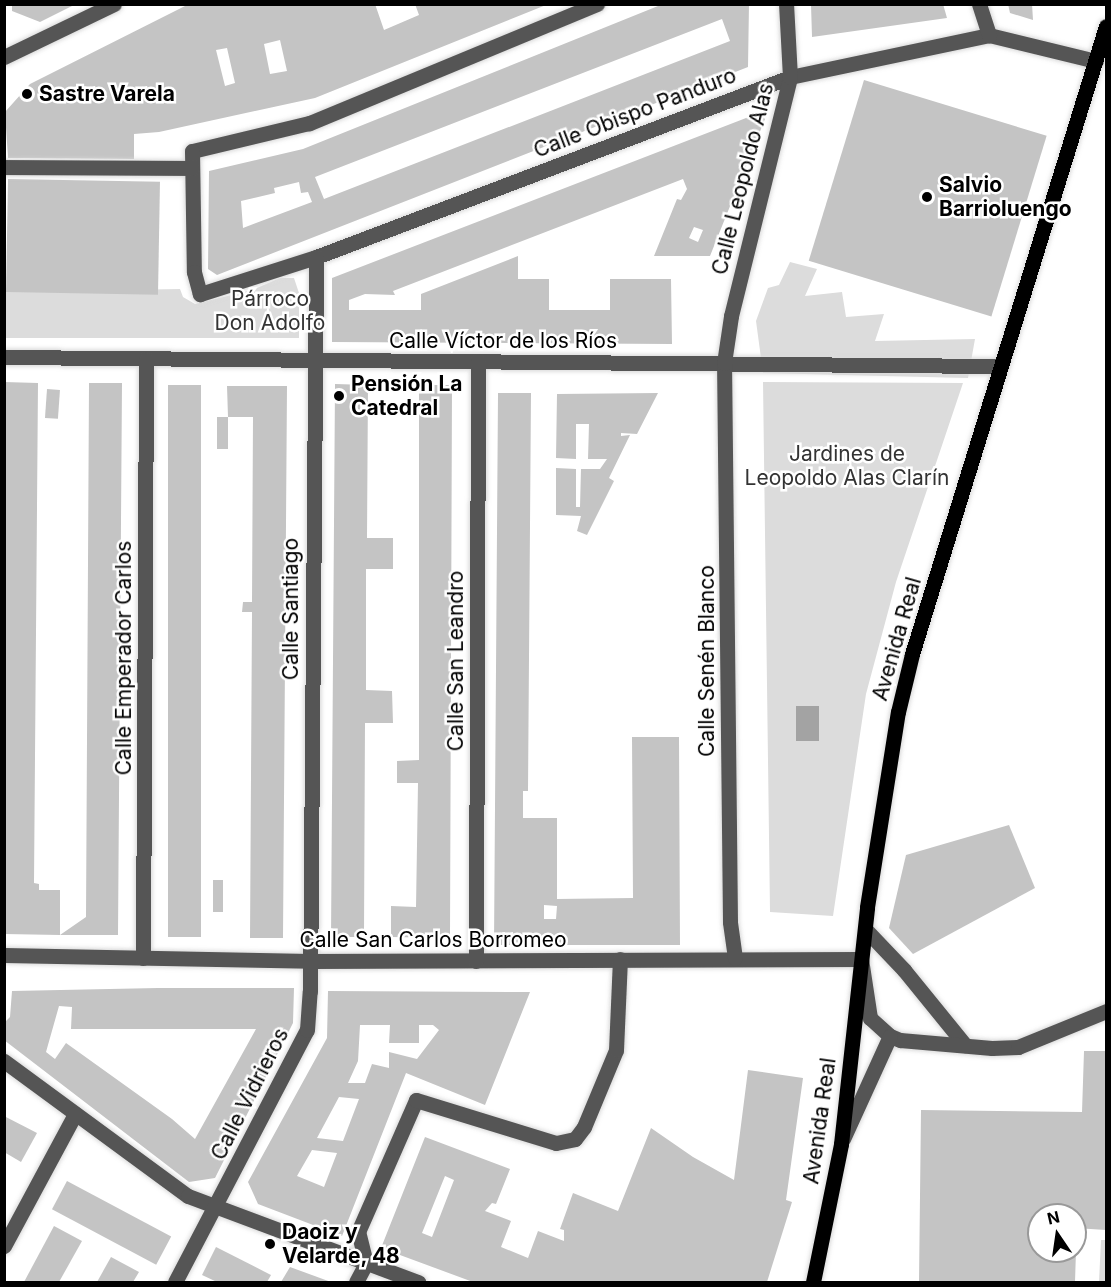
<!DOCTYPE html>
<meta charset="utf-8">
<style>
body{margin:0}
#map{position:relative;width:1111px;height:1287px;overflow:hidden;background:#fff;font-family:Inter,sans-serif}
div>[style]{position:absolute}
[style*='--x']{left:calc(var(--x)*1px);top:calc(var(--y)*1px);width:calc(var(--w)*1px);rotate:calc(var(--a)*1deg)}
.green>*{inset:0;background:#dcdcdc}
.water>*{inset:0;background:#a3a3a3;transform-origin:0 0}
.building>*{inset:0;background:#c4c4c4;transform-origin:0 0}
.roads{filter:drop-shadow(0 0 2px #dbdbdb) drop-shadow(0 0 2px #dbdbdb)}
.minor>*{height:15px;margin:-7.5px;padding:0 7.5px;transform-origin:7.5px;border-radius:7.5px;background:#555}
.major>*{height:15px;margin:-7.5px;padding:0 7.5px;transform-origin:7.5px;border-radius:7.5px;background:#000}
.dots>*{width:16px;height:16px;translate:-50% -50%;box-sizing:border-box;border:3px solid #fff;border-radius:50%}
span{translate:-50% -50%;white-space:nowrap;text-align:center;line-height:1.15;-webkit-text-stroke:5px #fff;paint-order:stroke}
.poi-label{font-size:21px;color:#000;font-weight:700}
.left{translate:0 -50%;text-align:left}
.street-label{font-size:21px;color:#000}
.park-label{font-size:21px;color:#333}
.frame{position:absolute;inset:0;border:6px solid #000;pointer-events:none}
.north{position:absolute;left:1027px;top:1203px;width:60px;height:60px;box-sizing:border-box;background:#fff;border:2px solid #999;border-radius:50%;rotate:347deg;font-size:16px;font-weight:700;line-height:24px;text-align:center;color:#000}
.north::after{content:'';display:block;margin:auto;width:21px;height:27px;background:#000;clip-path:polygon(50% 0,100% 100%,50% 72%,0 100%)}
</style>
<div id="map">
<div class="green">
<div style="clip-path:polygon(790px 262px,817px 269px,805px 296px,842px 292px,846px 317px,884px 314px,875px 341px,975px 339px,968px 378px,763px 373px,756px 321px,768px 288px,779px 285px)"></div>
<div style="clip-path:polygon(280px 278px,294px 278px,299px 293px,299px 338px,5px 338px,4px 292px,180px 289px,183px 297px,195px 304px,252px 290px)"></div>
<div style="clip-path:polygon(763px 382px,963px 383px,896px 582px,866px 694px,833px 916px,770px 912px)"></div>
<div style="clip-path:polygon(1101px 1240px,1106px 1240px,1106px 1282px,1099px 1282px)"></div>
</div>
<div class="water">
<div style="left:796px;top:706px;width:23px;height:35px"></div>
</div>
<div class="building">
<div style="clip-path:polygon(12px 4px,76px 4px,40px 22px,12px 11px)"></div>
<div style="clip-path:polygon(evenodd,189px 4px,375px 4px,384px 30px,419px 15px,415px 4px,546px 5px,315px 98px,159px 132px,134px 134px,134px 159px,8px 158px,5px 112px,30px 84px,189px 4px,280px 40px,287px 71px,270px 74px,264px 44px,280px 40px,189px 4px,227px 48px,235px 83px,225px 86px,216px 50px,227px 48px)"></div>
<div style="clip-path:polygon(evenodd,663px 4px,749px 4px,748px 67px,217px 275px,208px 269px,209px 171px,303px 149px,663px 4px,722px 19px,730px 41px,324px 199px,315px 177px,722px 19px,663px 4px,299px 182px,301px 193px,308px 192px,312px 202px,243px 228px,241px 201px,275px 193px,274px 188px,299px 182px)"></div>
<div style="clip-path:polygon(811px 4px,943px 4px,947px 18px,812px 37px)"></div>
<div style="clip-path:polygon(1008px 4px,1032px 4px,1033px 20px,1010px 13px)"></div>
<div style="left:864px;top:80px;width:191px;height:189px;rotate:17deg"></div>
<div style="clip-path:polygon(evenodd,759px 113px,765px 119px,710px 256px,654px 256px,677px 199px,681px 200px,687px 189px,683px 179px,393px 291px,395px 295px,365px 294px,349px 300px,349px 310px,421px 310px,421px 294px,518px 256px,518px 279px,549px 279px,549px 310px,610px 310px,610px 279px,671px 279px,672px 344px,332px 342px,332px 278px,759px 113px,694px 227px,703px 230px,698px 242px,689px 238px,694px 227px)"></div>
<div style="left:8px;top:179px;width:152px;height:113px;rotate:1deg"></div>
<div style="clip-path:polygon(4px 382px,38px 383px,34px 883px,39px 884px,39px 890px,60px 890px,60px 935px,4px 934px)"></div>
<div style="clip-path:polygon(89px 383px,122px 383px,118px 935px,60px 935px,86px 917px)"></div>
<div style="clip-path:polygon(335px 384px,368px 385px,367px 538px,393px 538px,393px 569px,366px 569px,366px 690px,392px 691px,393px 723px,365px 723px,364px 937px,331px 937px)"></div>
<div style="left:168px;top:385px;width:33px;height:552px"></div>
<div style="clip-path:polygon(419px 385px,452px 385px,450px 938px,391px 937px,391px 906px,416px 907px,418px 783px,397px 783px,397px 761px,419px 760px)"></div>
<div style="clip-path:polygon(227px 386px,287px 386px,283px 938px,250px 938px,252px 612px,242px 612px,243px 602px,252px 602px,253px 417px,228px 417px)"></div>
<div style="left:47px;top:389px;width:13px;height:29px;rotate:4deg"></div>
<div style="clip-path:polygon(evenodd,498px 393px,531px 393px,528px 791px,523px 791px,523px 818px,557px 818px,557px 899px,633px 898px,632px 737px,679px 737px,680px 945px,494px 945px,498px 393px,544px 905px,557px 906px,556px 919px,544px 919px,544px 905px)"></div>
<div style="clip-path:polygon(658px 393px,637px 434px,621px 433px,621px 436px,630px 435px,609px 478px,614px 481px,587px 535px,577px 531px,581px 516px,556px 515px,556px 468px,576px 469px,576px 507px,580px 507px,581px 469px,600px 469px,607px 459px,588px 459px,589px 424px,576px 424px,576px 459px,556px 458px,557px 394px)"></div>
<div style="left:217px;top:417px;width:11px;height:32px"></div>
<div style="clip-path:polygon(1009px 825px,1035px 888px,913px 954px,889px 928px,906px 855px)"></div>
<div style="left:213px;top:880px;width:10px;height:32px"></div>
<div style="clip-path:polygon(evenodd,158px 988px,294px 988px,293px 1023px,215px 1178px,189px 1182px,4px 1040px,4px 1023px,10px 1017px,12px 991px,158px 988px,59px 1006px,72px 1007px,71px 1029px,256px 1029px,195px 1139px,172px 1119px,66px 1043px,55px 1059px,46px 1052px,59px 1006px)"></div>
<div style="clip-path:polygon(evenodd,328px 991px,530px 992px,485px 1105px,406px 1073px,342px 1236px,258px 1204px,248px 1182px,327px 1038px,328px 991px,360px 1025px,390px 1025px,389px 1043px,419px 1043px,419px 1025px,433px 1025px,439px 1030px,417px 1059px,389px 1052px,389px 1068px,372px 1064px,365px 1083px,348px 1083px,358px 1061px,360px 1025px,328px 991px,339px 1097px,359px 1099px,343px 1141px,317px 1138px,339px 1097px,328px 991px,312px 1150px,337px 1153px,324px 1187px,297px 1176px,312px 1150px)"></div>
<div style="clip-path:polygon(1084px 1051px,1106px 1051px,1106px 1230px,1075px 1228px,1075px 1215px,1039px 1215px,1039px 1251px,1076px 1251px,1075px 1282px,919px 1282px,921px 1110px,1082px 1112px)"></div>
<div style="clip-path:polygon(evenodd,748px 1070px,803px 1078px,786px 1200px,792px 1202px,767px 1282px,473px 1282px,381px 1248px,425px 1137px,510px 1169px,496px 1204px,492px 1203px,485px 1211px,511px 1221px,501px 1247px,528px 1258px,538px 1231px,564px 1241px,564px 1230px,560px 1229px,573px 1193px,618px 1211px,651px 1128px,693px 1157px,734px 1180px,748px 1070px,445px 1176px,454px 1180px,432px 1237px,422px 1233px,445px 1176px)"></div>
<div style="clip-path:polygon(4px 1116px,37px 1133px,21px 1162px,4px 1152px)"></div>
<div style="left:67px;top:1181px;width:118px;height:32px;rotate:28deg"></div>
<div style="clip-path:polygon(54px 1226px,82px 1241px,59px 1282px,24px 1282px)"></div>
<div style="clip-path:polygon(216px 1247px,271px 1275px,267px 1282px,217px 1282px,202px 1275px)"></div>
<div style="clip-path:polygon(111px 1257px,139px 1272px,133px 1282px,97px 1282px)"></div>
<div style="clip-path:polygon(290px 1267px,331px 1282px,281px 1282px)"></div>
</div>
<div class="roads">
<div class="minor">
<div style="--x:597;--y:4;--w:312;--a:157.5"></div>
<div style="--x:309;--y:123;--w:120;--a:166.5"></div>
<div style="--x:192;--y:151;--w:121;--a:89.1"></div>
<div style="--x:194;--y:272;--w:23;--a:75"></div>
<div style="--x:200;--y:294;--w:122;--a:-17.7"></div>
<div style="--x:316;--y:257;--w:507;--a:-20.79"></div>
<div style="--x:790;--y:77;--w:203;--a:-11.9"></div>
<div style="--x:989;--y:35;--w:110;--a:13.7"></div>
<div style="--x:979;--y:4;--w:33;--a:72"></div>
<div style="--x:4;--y:57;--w:122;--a:-25.7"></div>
<div style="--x:4;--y:167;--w:188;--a:0.3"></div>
<div style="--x:4;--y:357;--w:997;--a:0.52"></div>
<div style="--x:865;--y:929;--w:57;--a:46.4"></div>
<div style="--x:904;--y:970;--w:97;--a:50.9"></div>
<div style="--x:4;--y:955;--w:306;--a:1.1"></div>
<div style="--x:310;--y:961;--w:551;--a:-0.21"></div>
<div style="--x:861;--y:959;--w:60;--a:81.3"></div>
<div style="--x:870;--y:1018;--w:27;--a:42"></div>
<div style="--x:890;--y:1036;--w:11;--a:22"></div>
<div style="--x:900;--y:1040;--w:92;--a:5"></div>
<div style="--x:992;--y:1048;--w:26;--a:-2"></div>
<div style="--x:1018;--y:1047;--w:95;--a:-22.2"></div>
<div style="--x:143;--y:958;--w:599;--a:-89.71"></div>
<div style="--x:735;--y:958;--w:36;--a:-98"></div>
<div style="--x:730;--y:922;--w:559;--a:-90.61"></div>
<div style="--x:724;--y:363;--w:48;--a:-81.5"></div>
<div style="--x:731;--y:316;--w:246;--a:-76.1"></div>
<div style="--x:790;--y:77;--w:73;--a:-93.1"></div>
<div style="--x:476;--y:961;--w:600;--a:-89.81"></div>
<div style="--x:4;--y:1061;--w:228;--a:36.3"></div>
<div style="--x:188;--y:1196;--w:246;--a:20.5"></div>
<div style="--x:843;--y:1139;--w:113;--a:-65.5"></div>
<div style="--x:4;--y:1246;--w:150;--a:-61.7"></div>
<div style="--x:175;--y:1282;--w:284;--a:-62.4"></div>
<div style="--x:307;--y:1030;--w:39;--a:-86"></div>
<div style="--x:310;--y:991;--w:734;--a:-89.53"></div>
<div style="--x:356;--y:1282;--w:21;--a:-62"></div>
<div style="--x:366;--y:1263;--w:32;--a:-104"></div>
<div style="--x:358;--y:1232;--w:144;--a:-66.3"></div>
<div style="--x:416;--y:1100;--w:146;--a:17.1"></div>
<div style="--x:556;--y:1143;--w:19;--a:-12"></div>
<div style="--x:575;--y:1139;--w:15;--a:-53"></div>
<div style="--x:584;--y:1127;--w:83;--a:-67.4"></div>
<div style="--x:616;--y:1050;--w:91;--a:-87.5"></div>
</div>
<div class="major">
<div style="--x:813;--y:1282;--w:141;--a:-78.5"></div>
<div style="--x:841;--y:1144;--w:238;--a:-83.7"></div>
<div style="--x:867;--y:907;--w:197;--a:-81"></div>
<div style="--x:898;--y:712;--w:60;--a:-76.4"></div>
<div style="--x:912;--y:654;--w:657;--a:-72.83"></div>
</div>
</div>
<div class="dots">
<div style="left:27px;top:94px;background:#000"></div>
<div style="left:927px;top:197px;background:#000"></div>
<div style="left:339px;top:396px;background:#000"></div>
<div style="left:270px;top:1244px;background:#000"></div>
</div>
<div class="poi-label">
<span class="left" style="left:39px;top:94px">Sastre Varela</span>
<span class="left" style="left:939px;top:197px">Salvio<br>Barrioluengo</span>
<span class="left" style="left:351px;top:396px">Pensión La<br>Catedral</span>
<span class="left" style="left:282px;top:1244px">Daoiz y<br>Velarde, 48</span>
</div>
<div class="street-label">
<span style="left:635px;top:113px;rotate:-21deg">Calle Obispo Panduro</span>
<span style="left:743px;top:179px;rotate:-76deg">Calle Leopoldo Alas</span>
<span style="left:503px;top:341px">Calle Víctor de los Ríos</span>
<span style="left:291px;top:609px;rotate:-90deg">Calle Santiago</span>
<span style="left:897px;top:639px;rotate:-74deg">Avenida Real</span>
<span style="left:124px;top:658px;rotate:-90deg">Calle Emperador Carlos</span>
<span style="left:456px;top:661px;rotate:-90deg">Calle San Leandro</span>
<span style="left:707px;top:661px;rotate:-90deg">Calle Senén Blanco</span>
<span style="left:433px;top:940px">Calle San Carlos Borromeo</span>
<span style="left:250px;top:1094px;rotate:-63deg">Calle Vidrieros</span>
<span style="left:820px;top:1121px;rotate:-82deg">Avenida Real</span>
</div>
<div class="park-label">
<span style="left:270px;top:311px">Párroco<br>Don Adolfo</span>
<span style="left:847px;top:466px">Jardines de<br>Leopoldo Alas Clarín</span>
</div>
<div class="frame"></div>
<div class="north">N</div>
</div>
